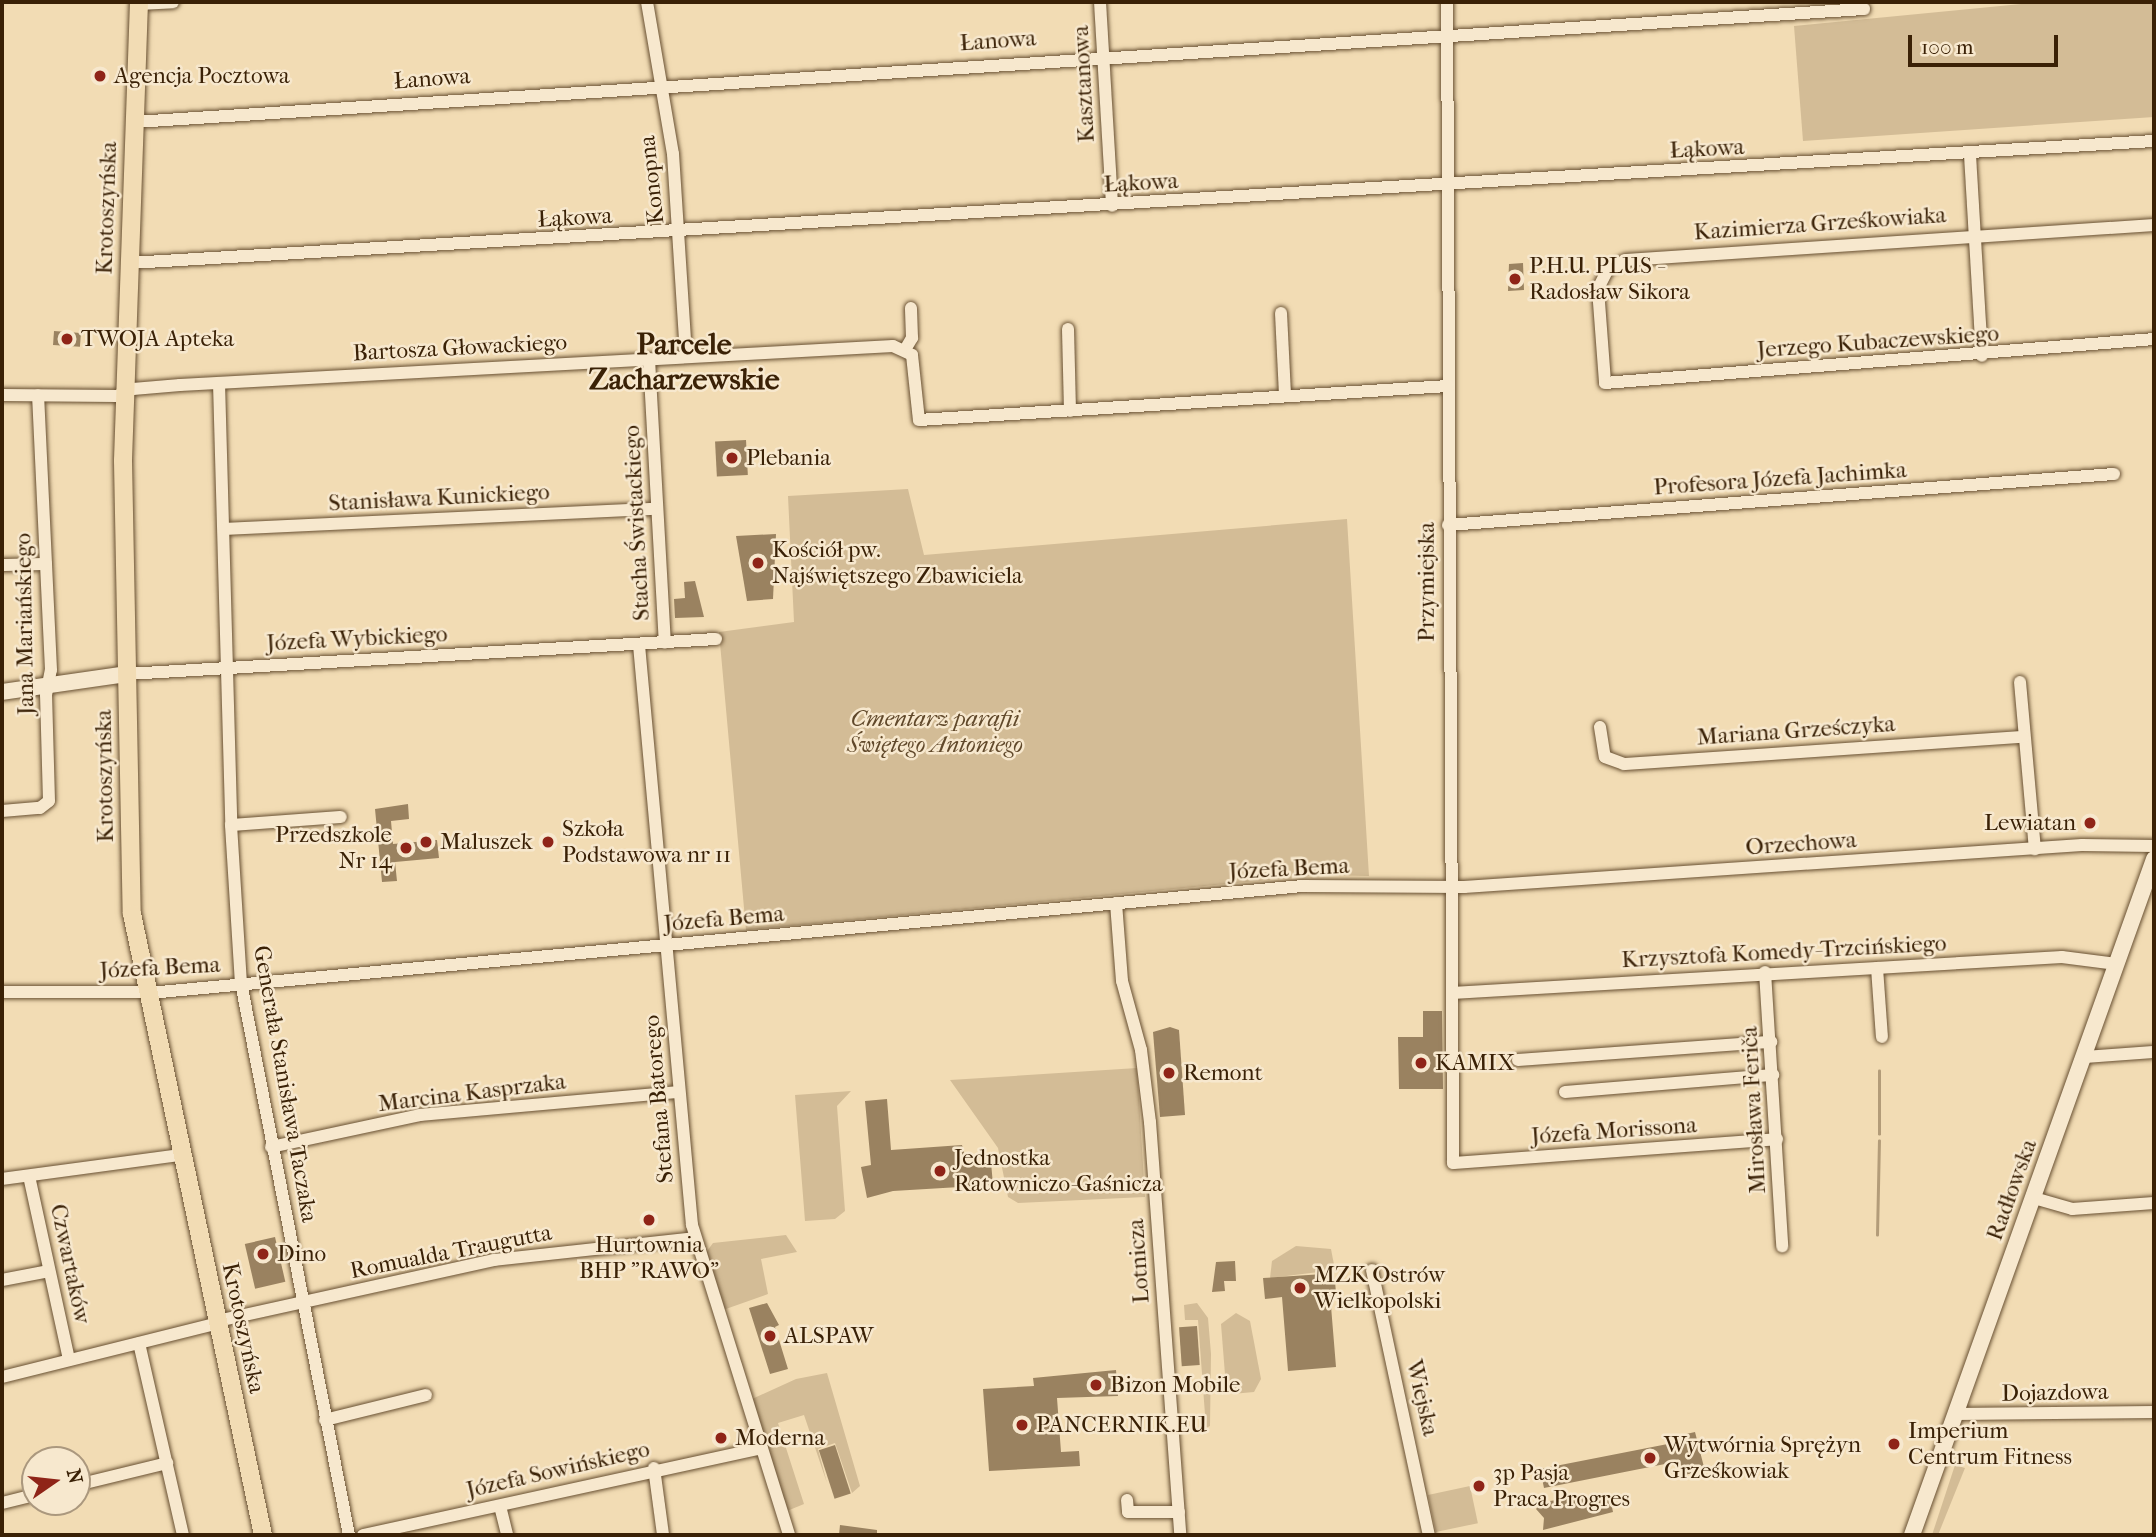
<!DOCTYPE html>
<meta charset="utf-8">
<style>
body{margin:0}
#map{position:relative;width:2156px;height:1537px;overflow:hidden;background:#f2dcb4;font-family:"IM FELL French Canon",serif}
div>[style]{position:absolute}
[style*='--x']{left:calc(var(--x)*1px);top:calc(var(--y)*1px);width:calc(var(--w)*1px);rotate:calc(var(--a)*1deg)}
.green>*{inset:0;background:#d3bc96;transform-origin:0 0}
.stream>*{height:2.5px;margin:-1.25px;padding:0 1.25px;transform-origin:1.25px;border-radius:1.25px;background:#b39c79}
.building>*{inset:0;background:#9a8260;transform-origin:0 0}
.roads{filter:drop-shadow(0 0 2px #685032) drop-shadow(0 0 2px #685032)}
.street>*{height:12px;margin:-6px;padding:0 6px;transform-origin:6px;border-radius:6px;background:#f7e8ce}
.secondary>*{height:16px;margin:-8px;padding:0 8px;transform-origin:8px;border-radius:8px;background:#f7e8ce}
.primary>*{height:18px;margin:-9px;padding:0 9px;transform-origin:9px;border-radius:9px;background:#f2dcb4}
.dots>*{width:19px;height:19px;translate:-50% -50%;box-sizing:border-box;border:4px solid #f7e8ce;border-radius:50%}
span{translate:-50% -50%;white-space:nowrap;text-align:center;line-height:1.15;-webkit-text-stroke:5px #f7e8ce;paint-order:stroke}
.street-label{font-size:23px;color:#3a2106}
.poi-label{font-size:23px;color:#3a2106}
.left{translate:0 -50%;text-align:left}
.right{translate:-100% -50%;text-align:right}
.park-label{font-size:23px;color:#60482a;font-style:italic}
.district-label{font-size:30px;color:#3a2106;font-weight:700}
.frame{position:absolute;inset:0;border:4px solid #3a2106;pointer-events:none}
.north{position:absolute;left:21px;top:1446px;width:70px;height:70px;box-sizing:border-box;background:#f7e8ce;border:2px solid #ab987e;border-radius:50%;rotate:76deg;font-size:19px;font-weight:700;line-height:28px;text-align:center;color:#3a2106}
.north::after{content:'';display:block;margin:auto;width:24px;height:32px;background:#8f2418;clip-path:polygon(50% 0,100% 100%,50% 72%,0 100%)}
.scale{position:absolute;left:1908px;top:35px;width:150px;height:32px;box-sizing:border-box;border:4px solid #3a2106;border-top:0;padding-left:9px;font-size:21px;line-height:24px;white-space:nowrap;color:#3a2106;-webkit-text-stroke:5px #f7e8ce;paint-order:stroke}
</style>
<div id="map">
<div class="green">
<div style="clip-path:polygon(2041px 2px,2154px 2px,2154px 117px,1803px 141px,1794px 26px)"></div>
<div style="clip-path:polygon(908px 489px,924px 555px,1347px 519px,1369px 876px,1320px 875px,746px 930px,719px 632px,794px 622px,788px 496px)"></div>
<div style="clip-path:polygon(1137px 1068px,1145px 1197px,1018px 1203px,1008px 1197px,998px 1148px,950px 1080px)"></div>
<div style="clip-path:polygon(851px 1091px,837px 1106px,845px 1211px,835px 1219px,805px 1221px,795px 1095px)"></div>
<div style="clip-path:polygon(786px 1235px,797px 1252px,761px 1259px,768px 1294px,723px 1310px,705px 1254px,713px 1243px)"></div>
<div style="clip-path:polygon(1296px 1246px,1331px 1249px,1335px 1270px,1270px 1278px,1272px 1261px)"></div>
<div style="clip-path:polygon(1197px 1303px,1208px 1318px,1211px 1354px,1210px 1426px,1206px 1428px,1198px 1320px,1185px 1320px,1184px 1305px)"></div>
<div style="clip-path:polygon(1236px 1313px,1250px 1321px,1261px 1379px,1254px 1392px,1232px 1394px,1226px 1387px,1221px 1324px)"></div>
<div style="clip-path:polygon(827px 1373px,860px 1486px,852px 1493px,835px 1443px,818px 1449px,827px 1483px,804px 1415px,778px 1423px,804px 1504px,787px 1511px,752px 1399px,796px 1379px)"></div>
<div style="clip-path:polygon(1955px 1465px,1965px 1468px,1938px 1535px,1932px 1535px)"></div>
<div style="left:1470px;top:1486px;width:38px;height:43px;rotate:78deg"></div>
</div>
<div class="stream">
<div style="--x:1879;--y:1134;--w:63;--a:-90"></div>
<div style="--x:1877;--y:1235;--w:94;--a:-88.8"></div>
</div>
<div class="building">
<div style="clip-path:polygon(1523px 263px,1524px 290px,1508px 291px,1509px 264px)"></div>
<div style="left:54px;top:331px;width:27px;height:14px;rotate:4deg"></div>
<div style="left:746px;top:440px;width:35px;height:31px;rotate:87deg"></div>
<div style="clip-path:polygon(776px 534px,773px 599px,747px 601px,736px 536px)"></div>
<div style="clip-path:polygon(695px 581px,704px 617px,675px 618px,674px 599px,685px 598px,684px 582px)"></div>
<div style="clip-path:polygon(408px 804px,409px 819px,391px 821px,393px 844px,437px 840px,439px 858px,395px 862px,397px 881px,382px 882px,375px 809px)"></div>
<div style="clip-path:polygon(1423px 1011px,1442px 1011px,1443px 1089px,1399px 1089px,1398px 1037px,1423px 1037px)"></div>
<div style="clip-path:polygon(1170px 1027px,1179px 1030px,1185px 1115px,1160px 1117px,1153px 1032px)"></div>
<div style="clip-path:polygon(887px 1099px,891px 1150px,962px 1145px,967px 1164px,991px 1162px,993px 1185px,893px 1191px,867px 1198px,861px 1167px,871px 1165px,865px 1101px)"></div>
<div style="left:275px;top:1237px;width:46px;height:31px;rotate:77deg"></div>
<div style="clip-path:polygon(1235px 1261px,1236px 1281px,1224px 1281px,1225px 1291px,1212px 1292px,1216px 1262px)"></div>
<div style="clip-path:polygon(1324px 1274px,1324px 1282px,1335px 1281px,1336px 1293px,1330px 1294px,1336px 1367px,1288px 1371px,1282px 1297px,1265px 1299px,1263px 1278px)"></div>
<div style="clip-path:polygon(767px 1303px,779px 1325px,775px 1327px,788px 1369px,770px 1374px,749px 1308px)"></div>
<div style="left:1197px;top:1326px;width:39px;height:18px;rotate:86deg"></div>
<div style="clip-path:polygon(1116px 1370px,1118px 1396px,1057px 1398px,1061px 1452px,1079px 1451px,1080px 1466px,989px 1471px,983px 1389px,1034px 1386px,1033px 1378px)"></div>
<div style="clip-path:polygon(1695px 1432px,1705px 1471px,1683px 1475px,1680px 1461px,1544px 1488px,1540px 1469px,1683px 1441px,1682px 1435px)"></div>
<div style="left:835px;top:1445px;width:51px;height:17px;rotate:72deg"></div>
<div style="clip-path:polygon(1609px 1493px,1613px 1512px,1543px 1530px,1544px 1518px,1536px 1509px,1542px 1502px)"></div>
<div style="clip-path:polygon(840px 1525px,877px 1530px,877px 1535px,839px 1535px)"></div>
</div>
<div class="roads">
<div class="street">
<div style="--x:647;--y:2;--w:154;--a:80.3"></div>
<div style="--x:673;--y:154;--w:202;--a:86.3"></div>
<div style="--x:1100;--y:2;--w:204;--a:86.6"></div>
<div style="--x:1447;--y:2;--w:1161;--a:89.7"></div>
<div style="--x:1453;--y:1163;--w:325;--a:-4.2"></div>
<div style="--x:139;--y:4;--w:34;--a:-3"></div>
<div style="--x:135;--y:122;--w:1733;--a:-3.74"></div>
<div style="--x:1970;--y:155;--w:201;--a:86.6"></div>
<div style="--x:2154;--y:225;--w:529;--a:176.21"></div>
<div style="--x:1626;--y:260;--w:20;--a:153"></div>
<div style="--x:1608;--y:269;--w:22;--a:117"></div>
<div style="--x:1598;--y:289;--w:94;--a:85.7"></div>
<div style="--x:1605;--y:383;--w:551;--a:-4.58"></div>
<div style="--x:130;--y:263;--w:2028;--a:-3.45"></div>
<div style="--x:1281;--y:313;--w:83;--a:87.2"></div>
<div style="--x:1068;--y:329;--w:82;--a:88.6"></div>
<div style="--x:906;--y:348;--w:12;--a:-59"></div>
<div style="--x:912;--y:338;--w:30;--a:-92"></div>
<div style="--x:649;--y:359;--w:284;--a:86.8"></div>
<div style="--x:219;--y:383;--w:442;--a:88.4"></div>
<div style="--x:231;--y:825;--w:158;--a:86.4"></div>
<div style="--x:241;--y:983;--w:562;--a:78.93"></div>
<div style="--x:2;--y:395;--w:115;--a:0.5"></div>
<div style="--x:117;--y:396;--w:17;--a:-24"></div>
<div style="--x:133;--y:389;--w:47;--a:-4.9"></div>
<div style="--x:180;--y:385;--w:714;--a:-3.13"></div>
<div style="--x:893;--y:346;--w:21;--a:25"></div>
<div style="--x:912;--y:355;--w:65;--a:83.9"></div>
<div style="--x:919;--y:420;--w:530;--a:-3.68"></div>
<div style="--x:1448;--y:525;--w:668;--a:-4.38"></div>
<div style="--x:224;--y:529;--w:431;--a:-2.7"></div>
<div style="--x:2;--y:565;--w:44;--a:-1.3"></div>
<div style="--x:639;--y:645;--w:582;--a:84.78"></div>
<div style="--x:692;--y:1225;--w:325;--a:72.6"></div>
<div style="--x:127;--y:674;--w:590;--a:-3.4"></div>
<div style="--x:2020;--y:682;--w:168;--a:84.9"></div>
<div style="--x:1600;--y:727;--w:30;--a:81"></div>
<div style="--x:1605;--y:757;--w:20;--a:20"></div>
<div style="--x:1624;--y:764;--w:400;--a:-3.9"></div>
<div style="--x:2;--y:811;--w:38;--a:-5"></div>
<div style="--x:40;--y:808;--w:11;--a:-38"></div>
<div style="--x:49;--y:801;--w:106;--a:-91.6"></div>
<div style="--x:46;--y:695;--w:25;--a:-79"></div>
<div style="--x:51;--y:670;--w:275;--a:-92.7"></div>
<div style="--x:231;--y:825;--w:110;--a:-4.2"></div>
<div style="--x:1116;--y:903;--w:78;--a:85.6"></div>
<div style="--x:1122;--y:981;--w:72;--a:74.6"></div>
<div style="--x:1141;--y:1050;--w:73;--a:82.9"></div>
<div style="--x:1150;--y:1122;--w:414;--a:85.8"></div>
<div style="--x:1877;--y:968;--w:69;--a:85.9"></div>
<div style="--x:1765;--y:972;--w:275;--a:86.4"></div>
<div style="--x:2;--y:992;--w:158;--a:0"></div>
<div style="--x:160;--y:992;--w:1148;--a:-5.3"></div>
<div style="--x:1303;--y:886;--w:161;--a:0.4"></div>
<div style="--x:1464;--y:887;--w:619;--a:-3.89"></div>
<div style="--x:2082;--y:845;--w:72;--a:0.8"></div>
<div style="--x:1452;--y:993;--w:611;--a:-3.38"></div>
<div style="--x:2062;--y:957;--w:55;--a:7.3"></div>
<div style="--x:2084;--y:1057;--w:70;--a:-4.1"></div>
<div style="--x:1518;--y:1060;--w:254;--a:-4.1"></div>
<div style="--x:1565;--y:1092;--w:209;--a:-4.7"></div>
<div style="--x:271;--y:1147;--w:152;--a:-12.1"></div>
<div style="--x:420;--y:1115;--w:260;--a:-5.1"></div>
<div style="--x:29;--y:1176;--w:188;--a:77.7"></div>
<div style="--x:2;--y:1179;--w:180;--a:-7.7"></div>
<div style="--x:2034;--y:1198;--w:40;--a:16"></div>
<div style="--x:2072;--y:1209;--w:82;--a:-4.2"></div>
<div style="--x:1372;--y:1270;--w:271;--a:77.9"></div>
<div style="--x:2;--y:1280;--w:48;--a:-10.8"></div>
<div style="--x:217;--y:1321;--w:284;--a:-12.4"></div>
<div style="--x:494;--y:1260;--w:202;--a:-6.2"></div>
<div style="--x:139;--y:1343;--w:197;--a:77.1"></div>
<div style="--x:2;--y:1377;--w:223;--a:-14"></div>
<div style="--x:1955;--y:1414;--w:199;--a:-0.6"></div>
<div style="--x:325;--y:1420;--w:104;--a:-13.9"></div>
<div style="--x:654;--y:1468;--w:68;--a:82.3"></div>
<div style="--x:77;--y:1485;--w:93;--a:-13.7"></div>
<div style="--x:1127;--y:1500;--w:12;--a:85"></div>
<div style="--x:1128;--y:1512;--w:51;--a:0"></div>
<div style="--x:2;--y:1503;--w:34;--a:-14"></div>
<div style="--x:500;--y:1506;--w:30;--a:76"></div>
<div style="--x:363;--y:1535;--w:408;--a:-12.3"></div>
</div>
<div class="secondary">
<div style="--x:2;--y:692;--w:126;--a:-8.2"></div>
<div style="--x:1912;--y:1535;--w:718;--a:-70.3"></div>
</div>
<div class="primary">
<div style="--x:139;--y:2;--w:459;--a:92"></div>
<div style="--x:123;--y:461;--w:453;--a:88.9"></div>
<div style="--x:132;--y:914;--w:635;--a:78.09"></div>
</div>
</div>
<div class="dots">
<div style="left:100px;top:76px;background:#8f2418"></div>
<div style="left:1515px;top:279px;background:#8f2418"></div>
<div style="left:67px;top:339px;background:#8f2418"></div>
<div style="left:732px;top:458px;background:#8f2418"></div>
<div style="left:758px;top:563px;background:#8f2418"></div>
<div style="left:2090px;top:823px;background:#8f2418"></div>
<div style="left:426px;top:842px;background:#8f2418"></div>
<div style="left:548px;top:842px;background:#8f2418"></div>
<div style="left:406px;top:848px;background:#8f2418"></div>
<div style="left:1421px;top:1063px;background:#8f2418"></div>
<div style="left:1169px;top:1073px;background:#8f2418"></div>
<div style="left:940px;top:1171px;background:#8f2418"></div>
<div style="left:649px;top:1220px;background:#8f2418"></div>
<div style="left:263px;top:1254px;background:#8f2418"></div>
<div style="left:1300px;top:1288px;background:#8f2418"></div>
<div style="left:770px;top:1336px;background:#8f2418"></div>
<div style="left:1096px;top:1385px;background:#8f2418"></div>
<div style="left:1022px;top:1425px;background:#8f2418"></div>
<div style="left:721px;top:1438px;background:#8f2418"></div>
<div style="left:1894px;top:1444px;background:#8f2418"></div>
<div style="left:1650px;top:1458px;background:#8f2418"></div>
<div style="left:1479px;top:1486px;background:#8f2418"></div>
</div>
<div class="street-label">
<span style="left:998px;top:41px;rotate:-4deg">Łanowa</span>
<span style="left:432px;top:79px;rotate:-4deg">Łanowa</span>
<span style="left:1084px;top:84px;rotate:-93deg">Kasztanowa</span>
<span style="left:1707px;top:149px;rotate:-3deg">Łąkowa</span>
<span style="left:652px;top:180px;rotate:-96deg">Konopna</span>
<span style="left:1141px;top:183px;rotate:-3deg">Łąkowa</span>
<span style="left:107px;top:208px;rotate:-88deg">Krotoszyńska</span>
<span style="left:575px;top:218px;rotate:-3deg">Łąkowa</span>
<span style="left:1820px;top:224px;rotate:-4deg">Kazimierza Grześkowiaka</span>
<span style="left:1878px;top:342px;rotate:-4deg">Jerzego Kubaczewskiego</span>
<span style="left:460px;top:348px;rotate:-3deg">Bartosza Głowackiego</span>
<span style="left:1780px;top:479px;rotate:-4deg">Profesora Józefa Jachimka</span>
<span style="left:439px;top:498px;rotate:-3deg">Stanisława Kunickiego</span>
<span style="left:637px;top:523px;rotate:-93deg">Stacha Świstackiego</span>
<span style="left:1427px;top:582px;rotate:-90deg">Przymiejska</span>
<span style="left:25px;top:624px;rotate:-91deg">Jana Mariańskiego</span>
<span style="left:357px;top:639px;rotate:-3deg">Józefa Wybickiego</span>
<span style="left:1796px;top:731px;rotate:-4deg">Mariana Grześczyka</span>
<span style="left:105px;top:776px;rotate:-91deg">Krotoszyńska</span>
<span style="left:1801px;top:844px;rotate:-4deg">Orzechowa</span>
<span style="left:1289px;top:869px;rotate:-3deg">Józefa Bema</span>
<span style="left:724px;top:919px;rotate:-5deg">Józefa Bema</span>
<span style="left:1784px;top:952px;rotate:-3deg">Krzysztofa Komedy-Trzcińskiego</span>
<span style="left:160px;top:968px;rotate:-3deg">Józefa Bema</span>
<span style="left:285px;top:1084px;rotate:80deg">Generała Stanisława Taczaka</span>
<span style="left:472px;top:1093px;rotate:-7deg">Marcina Kasprzaka</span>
<span style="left:659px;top:1099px;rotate:-95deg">Stefana Batorego</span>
<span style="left:1754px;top:1110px;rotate:-93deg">Mirosława Feriča</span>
<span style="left:1614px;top:1131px;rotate:-4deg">Józefa Morissona</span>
<span style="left:2012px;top:1190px;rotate:-70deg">Radłowska</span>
<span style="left:451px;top:1252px;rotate:-11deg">Romualda Traugutta</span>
<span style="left:1139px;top:1261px;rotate:-94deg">Lotnicza</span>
<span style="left:70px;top:1264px;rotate:78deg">Czwartaków</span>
<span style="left:243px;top:1328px;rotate:78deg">Krotoszyńska</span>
<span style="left:2055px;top:1393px;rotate:-1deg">Dojazdowa</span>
<span style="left:1422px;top:1398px;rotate:77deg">Wiejska</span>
<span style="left:558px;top:1470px;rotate:-13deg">Józefa Sowińskiego</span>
</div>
<div class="poi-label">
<span class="left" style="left:114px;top:76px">Agencja Pocztowa</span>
<span class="left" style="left:1529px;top:279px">P.H.U. PLUS -<br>Radosław Sikora</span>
<span class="left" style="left:81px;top:339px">TWOJA Apteka</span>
<span class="left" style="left:746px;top:458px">Plebania</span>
<span class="left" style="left:772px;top:563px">Kościół pw.<br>Najświętszego Zbawiciela</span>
<span class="right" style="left:2076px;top:823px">Lewiatan</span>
<span class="left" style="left:562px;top:842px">Szkoła<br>Podstawowa nr 11</span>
<span class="right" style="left:392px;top:848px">Przedszkole<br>Nr 14</span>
<span class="left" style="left:440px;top:842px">Maluszek</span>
<span class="left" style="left:1435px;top:1063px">KAMIX</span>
<span class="left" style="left:1183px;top:1073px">Remont</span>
<span class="left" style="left:954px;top:1171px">Jednostka<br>Ratowniczo-Gaśnicza</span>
<span style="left:649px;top:1258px">Hurtownia<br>BHP "RAWO"</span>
<span class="left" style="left:277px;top:1254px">Dino</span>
<span class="left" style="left:1314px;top:1288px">MZK Ostrów<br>Wielkopolski</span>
<span class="left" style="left:784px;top:1336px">ALSPAW</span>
<span class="left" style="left:1110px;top:1385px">Bizon Mobile</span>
<span class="left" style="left:1036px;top:1425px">PANCERNIK.EU</span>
<span class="left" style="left:1908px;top:1444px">Imperium<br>Centrum Fitness</span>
<span class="left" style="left:735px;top:1438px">Moderna</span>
<span class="left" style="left:1664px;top:1458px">Wytwórnia Sprężyn<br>Grześkowiak</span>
<span class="left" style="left:1493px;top:1486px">3p Pasja<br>Praca Progres</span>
</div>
<div class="park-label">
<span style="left:935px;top:732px">Cmentarz parafii<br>Świętego Antoniego</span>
</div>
<div class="district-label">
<span style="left:684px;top:362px">Parcele<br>Zacharzewskie</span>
</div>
<div class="frame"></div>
<div class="north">N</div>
<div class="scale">100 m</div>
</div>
